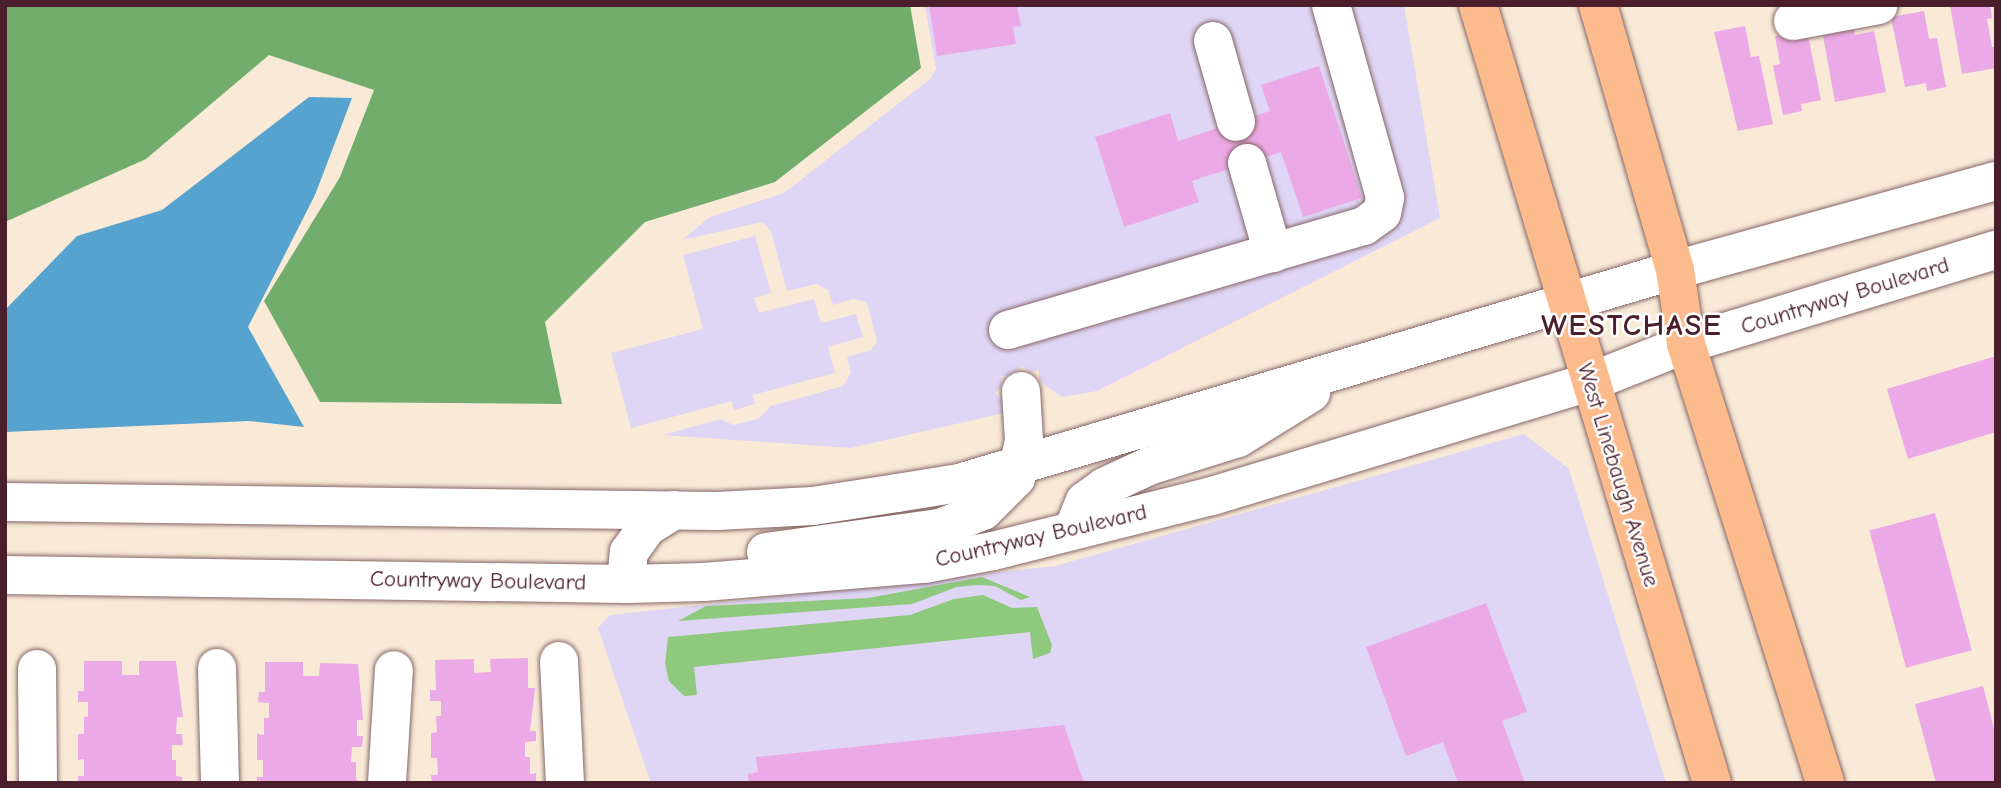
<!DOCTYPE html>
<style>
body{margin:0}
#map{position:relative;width:2001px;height:788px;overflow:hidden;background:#f8ead7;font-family:"Comic Neue",sans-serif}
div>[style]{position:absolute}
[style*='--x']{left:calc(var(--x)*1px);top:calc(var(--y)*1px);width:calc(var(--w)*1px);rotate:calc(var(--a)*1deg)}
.built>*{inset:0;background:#dfd5f5}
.green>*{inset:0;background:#8ec97e}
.forest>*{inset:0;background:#72ad6d}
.water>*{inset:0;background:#57a3d0}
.building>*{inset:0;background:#ebaae7;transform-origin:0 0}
.roads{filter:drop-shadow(0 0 2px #876667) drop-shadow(0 0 2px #876667)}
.minor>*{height:38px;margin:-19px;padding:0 19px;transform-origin:19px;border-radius:19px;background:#fff}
.major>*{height:38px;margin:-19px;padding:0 19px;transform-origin:19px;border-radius:19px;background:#fbbb8d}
span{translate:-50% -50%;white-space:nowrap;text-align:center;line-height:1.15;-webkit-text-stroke:5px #fff;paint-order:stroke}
.street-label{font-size:23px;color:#4a1f2b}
.district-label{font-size:30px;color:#4a1f2b;font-weight:700;letter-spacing:2px}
.frame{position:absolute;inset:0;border:7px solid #4a1f2b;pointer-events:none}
</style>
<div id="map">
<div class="built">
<div style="clip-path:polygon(925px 5px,1404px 5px,1440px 218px,1097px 391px,1062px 397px,1039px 381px,1039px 370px,1029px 372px,1022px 366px,1013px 375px,1001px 376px,1002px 386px,995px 393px,1003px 400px,1004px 413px,851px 448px,663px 435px,721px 419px,733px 425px,758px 419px,771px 406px,843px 386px,851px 373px,847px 357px,871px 350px,877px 342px,867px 302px,853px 299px,833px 305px,828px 290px,816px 284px,787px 291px,771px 231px,762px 222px,682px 240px,710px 217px,784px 193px,930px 79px,936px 69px)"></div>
<div style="clip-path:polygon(755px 236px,771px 293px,754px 298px,759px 313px,814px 299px,821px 323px,856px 314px,863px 337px,828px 347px,835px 373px,753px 395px,755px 404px,734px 410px,732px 401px,631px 428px,611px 353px,703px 329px,683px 255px)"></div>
<div style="clip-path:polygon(1524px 434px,1569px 469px,1666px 783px,651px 783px,598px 628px,610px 615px,1055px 566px)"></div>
</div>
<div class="green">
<div style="clip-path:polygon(982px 577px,1030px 597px,1021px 600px,995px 586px,978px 585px,957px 587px,912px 604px,678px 621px,706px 606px,868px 598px)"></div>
<div style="clip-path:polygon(983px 595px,1012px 608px,1037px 607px,1052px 645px,1050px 653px,1033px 659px,1030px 632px,694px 667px,697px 695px,684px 696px,669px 681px,665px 664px,668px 637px,910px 615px,954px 599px)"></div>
</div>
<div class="forest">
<div style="clip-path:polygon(5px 5px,910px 5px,921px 68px,775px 182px,645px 222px,545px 322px,562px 404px,320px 402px,264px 301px,340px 177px,374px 90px,269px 55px,146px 159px,5px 222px)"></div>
</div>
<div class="water">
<div style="clip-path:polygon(309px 97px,352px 98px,315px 195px,248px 327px,304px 427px,249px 421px,5px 432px,5px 310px,77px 236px,162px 210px)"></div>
</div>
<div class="building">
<div style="clip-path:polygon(929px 5px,1017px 5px,1021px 26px,1013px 27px,1016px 44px,937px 56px)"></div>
<div style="clip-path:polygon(1950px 5px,1990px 5px,1992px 18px,1987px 19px,1992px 47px,1996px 47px,1996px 68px,1962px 74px)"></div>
<div style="clip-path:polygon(1924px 11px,1929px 39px,1937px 38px,1946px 87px,1927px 91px,1926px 83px,1905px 87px,1891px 17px)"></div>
<div style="clip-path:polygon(1853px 24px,1855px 35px,1874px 31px,1886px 92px,1835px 102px,1822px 30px)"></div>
<div style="clip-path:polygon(1745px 26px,1751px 57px,1759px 56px,1773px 124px,1738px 131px,1714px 32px)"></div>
<div style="clip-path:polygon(1807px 30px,1821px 100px,1801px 104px,1802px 111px,1783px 115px,1773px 66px,1780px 64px,1775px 36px)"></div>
<div style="clip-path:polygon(1319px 66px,1362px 198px,1303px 217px,1281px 152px,1192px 181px,1199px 202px,1124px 227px,1095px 137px,1170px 113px,1178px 141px,1270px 111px,1261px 85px)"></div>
<div style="clip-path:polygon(1996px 356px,1996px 432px,1908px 459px,1887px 389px)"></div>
<div style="left:1935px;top:513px;width:142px;height:68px;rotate:75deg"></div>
<div style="clip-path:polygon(1486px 603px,1527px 712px,1502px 721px,1525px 783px,1458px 783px,1443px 742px,1406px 756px,1366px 647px)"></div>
<div style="clip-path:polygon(528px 658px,528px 688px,535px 688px,530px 731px,536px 731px,536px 741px,525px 742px,525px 757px,530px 757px,530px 774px,536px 773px,536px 783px,432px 783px,431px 775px,438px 775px,437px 758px,431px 758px,431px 733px,437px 732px,436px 716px,441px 716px,441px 701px,430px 701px,430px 690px,436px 690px,435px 660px,474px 659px,474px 673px,491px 672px,490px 659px)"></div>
<div style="clip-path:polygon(84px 661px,122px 661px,122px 675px,139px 675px,139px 661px,176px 661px,183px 717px,177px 717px,176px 734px,182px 734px,183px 745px,172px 745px,172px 760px,176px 760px,176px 776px,182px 777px,182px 783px,78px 783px,78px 776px,84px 776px,84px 759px,78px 760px,78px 734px,84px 734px,84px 717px,88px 717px,88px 702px,78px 702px,78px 691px,84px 691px)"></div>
<div style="clip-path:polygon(265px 662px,303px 662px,303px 676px,319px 676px,320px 663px,358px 664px,363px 720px,357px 720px,357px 736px,363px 736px,362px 747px,352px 747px,351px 762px,356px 762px,356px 779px,362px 783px,257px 783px,257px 777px,263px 777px,263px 760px,257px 760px,257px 734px,264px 735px,264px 718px,269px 718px,269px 703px,258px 702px,259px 692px,265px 692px)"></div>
<div style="clip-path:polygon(1983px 686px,1996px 736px,1996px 783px,1936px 783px,1915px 704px)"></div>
<div style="clip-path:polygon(1064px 725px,1084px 783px,749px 783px,748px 774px,758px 772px,756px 757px)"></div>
</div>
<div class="roads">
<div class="minor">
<div style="--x:1793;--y:21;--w:87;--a:-10.5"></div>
<div style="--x:1213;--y:41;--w:84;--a:74.1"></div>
<div style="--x:1247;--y:163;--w:94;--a:73.9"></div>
<div style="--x:1008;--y:330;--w:371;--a:-16.3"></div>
<div style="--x:1364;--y:226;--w:22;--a:-36"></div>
<div style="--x:1382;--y:213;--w:16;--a:-79"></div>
<div style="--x:1385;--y:197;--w:199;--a:-105.7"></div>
<div style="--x:5;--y:502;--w:712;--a:0.72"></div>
<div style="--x:717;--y:511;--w:96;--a:-3"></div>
<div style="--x:813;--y:506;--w:85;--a:-8.8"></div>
<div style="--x:897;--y:493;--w:63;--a:-9.2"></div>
<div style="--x:959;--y:483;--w:747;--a:-16.57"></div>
<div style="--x:1675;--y:270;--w:333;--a:-15.5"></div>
<div style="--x:1073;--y:530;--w:31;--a:-68"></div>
<div style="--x:1085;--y:501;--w:24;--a:-36"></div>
<div style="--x:1104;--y:487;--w:50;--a:-25"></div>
<div style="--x:1149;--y:466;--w:93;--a:-17.5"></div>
<div style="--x:1238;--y:438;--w:86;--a:-31.7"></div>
<div style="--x:766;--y:552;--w:176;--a:-7.9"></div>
<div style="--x:940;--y:528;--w:46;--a:-21.6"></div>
<div style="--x:983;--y:511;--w:47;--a:-45"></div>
<div style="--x:1016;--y:478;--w:38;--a:-78"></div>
<div style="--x:1024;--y:441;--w:50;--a:-93.4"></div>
<div style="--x:5;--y:575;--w:621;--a:0.83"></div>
<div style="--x:626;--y:584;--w:78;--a:-1.5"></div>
<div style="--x:704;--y:582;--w:221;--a:-4.7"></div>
<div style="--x:924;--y:564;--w:70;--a:-10.7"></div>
<div style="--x:993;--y:551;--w:226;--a:-14.1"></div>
<div style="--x:1212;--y:496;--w:395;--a:-16.8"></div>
<div style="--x:1590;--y:382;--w:103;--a:-21.6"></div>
<div style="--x:1686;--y:344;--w:324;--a:-16.9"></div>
<div style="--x:626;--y:584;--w:32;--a:-85"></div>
<div style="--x:629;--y:552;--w:31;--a:-54"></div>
<div style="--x:647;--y:527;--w:32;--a:-32"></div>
<div style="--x:559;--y:661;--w:122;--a:87.2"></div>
<div style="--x:217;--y:668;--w:115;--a:88.5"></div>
<div style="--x:37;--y:669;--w:114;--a:89.5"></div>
<div style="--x:387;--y:783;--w:113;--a:-86.5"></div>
</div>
<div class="major">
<div style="--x:1478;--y:5;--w:812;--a:73.26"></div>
<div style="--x:1598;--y:5;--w:276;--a:73.8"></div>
<div style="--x:1675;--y:270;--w:75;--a:81.5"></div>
<div style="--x:1686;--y:344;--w:460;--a:72.4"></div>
</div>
</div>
<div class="street-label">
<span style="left:1845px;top:296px;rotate:-17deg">Countryway Boulevard</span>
<span style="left:1618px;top:475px;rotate:73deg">West Linebaugh Avenue</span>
<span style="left:1041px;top:536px;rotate:-13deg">Countryway Boulevard</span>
<span style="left:478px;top:581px;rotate:1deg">Countryway Boulevard</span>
</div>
<div class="district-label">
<span style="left:1632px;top:326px">WESTCHASE</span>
</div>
<div class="frame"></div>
</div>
